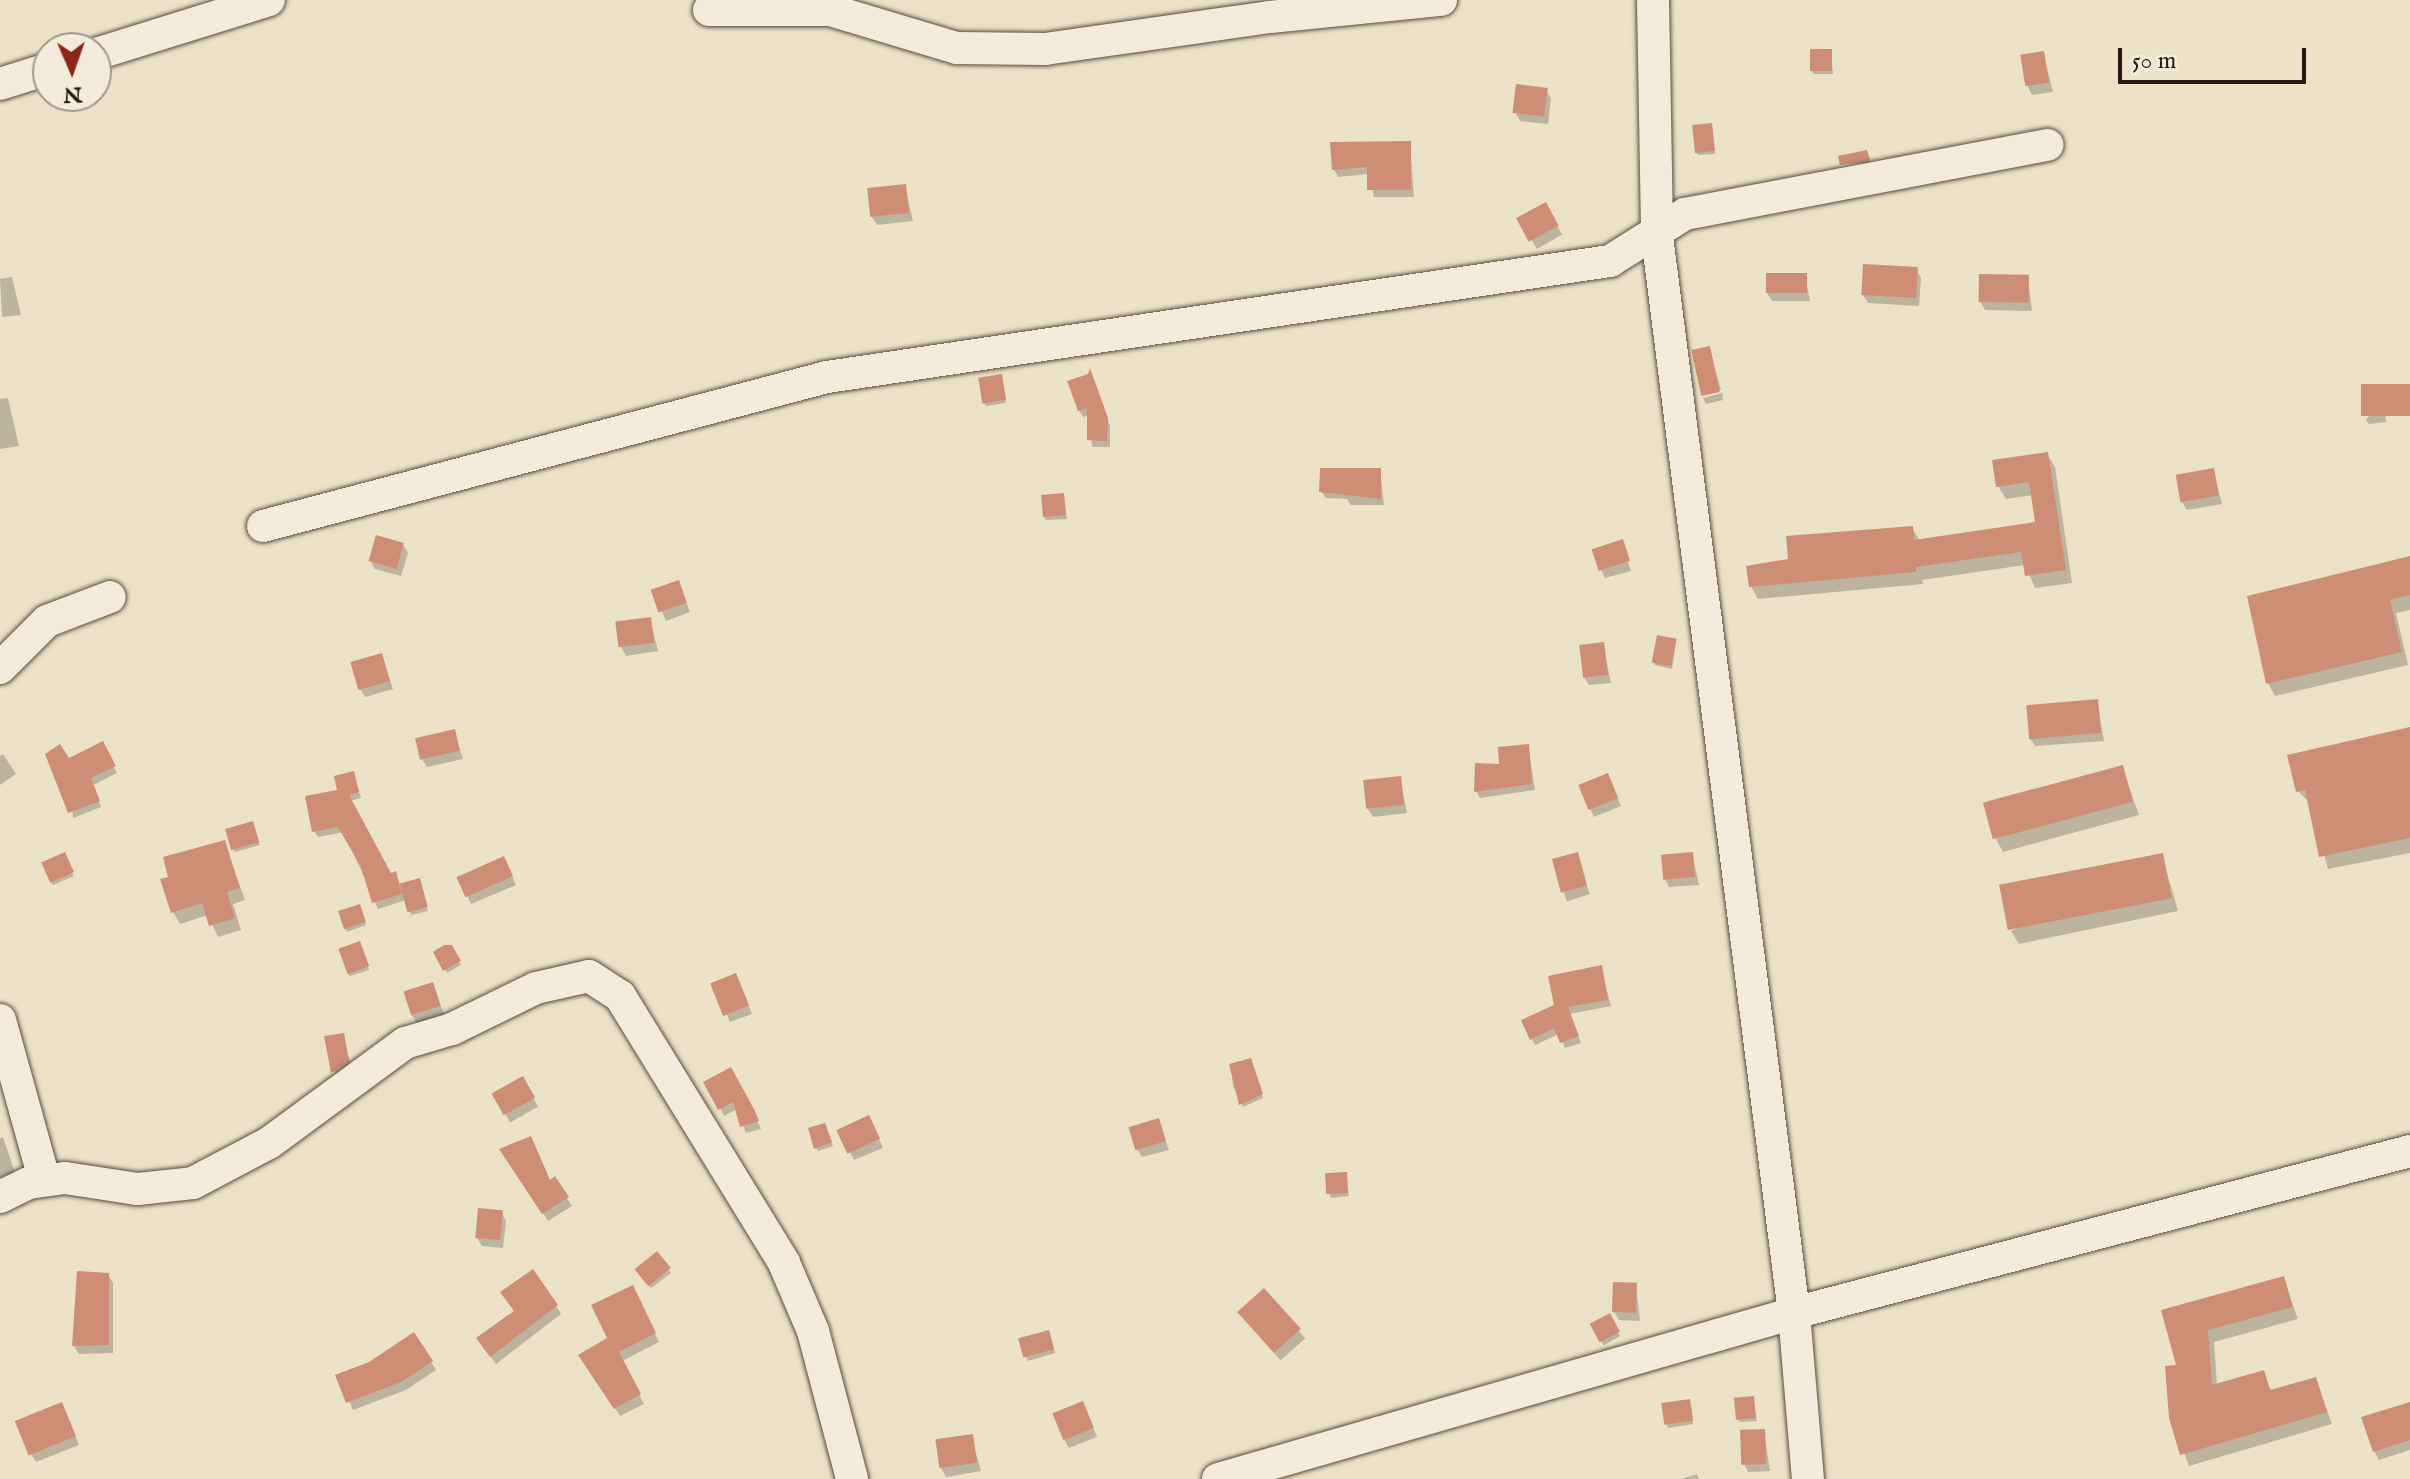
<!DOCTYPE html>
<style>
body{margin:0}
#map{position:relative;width:2410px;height:1479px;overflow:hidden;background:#ece2c7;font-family:"IM FELL English",serif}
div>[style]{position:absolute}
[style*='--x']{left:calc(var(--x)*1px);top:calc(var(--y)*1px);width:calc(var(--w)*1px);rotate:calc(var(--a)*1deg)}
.shadow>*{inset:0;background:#0003;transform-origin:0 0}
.building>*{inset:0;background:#ce8e76;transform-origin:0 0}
.roads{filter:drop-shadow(0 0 2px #5a4b3f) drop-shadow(0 0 2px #5a4b3f)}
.minor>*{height:32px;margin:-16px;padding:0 16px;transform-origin:16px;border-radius:16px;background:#f3ecdb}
span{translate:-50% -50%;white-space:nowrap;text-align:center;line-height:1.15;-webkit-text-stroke:6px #f3ecdb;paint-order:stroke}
.north{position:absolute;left:32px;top:32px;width:80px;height:80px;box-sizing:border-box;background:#f3ecdb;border:2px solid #a3988b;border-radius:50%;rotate:178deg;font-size:22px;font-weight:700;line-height:32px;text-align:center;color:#2a1912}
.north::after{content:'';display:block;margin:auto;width:28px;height:36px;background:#8f2418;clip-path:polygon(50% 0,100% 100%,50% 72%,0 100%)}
.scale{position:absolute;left:2118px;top:48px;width:188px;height:36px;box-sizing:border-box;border:4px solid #2a1912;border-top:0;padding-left:10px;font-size:24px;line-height:28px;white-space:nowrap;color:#2a1912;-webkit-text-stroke:6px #f3ecdb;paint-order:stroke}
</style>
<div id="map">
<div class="shadow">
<div style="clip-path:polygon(1831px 51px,1833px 74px,1814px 74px,1812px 71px)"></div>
<div style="clip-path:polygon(2043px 53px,2053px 92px,2032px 95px,2028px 87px)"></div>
<div style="clip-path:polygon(1546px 90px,1551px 98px,1548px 124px,1520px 121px,1515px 112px)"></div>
<div style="clip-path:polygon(1711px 125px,1715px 154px,1698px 155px,1696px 152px)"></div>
<div style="clip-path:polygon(1410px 143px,1414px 197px,1374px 197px,1369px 174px,1338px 177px,1334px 169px)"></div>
<div style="clip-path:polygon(1868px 155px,1870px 163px,1842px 164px)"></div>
<div style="clip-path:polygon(905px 187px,913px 221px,877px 225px,872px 217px)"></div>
<div style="left:1545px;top:205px;width:34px;height:29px;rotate:60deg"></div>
<div style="clip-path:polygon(1916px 269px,1921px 278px,1919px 306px,1868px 303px,1863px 295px)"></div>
<div style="clip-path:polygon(1805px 275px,1810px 301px,1772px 301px,1767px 293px)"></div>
<div style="clip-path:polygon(12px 277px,21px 315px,2px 317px,0 279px)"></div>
<div style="clip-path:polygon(2028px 277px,2032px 311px,1985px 310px,1980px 301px)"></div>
<div style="clip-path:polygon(1709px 348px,1721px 390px,1701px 394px)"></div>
<div style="clip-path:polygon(1001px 376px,1006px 403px,986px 406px,984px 403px)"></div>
<div style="clip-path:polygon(1093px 377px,1110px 426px,1110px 447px,1092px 447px,1089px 415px,1083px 417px,1079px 410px)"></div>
<div style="clip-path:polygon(2384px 392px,2386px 422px,2369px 424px,2366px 420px)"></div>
<div style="clip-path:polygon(1722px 393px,1723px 400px,1706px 404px,1703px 398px)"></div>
<div style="clip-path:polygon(8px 398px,19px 446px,0 449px,0 399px)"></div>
<div style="clip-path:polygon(2047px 454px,2055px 467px,2072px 583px,2035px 588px,2025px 565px,1922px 580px,1923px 584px,1758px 599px,1751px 586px,1790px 561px,1912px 528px,1920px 541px,2037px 524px,2033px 495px,2006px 499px,1998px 486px)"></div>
<div style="clip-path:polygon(1380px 470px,1384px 505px,1351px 505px,1347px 499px,1326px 498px,1321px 491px)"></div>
<div style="clip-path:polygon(2213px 470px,2222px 504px,2187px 510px,2182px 502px)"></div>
<div style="clip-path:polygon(1063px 495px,1067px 519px,1046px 520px,1044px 517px)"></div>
<div style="clip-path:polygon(403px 545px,408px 553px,401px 576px,375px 569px,370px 560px)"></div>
<div style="clip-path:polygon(1623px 547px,1631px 571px,1605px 578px,1601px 570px)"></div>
<div style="clip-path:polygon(2410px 558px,2410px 610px,2396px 613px,2408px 665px,2275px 696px,2268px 683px)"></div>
<div style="clip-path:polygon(654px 591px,682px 591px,690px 612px,666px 621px)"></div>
<div style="clip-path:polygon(650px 619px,658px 651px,626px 656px,621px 647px)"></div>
<div style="clip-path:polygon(1676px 641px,1672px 669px,1655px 665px,1653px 661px)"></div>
<div style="clip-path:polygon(1603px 644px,1611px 683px,1589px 685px,1584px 677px)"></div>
<div style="clip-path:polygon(381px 655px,393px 689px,365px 697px,360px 688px)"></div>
<div style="clip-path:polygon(2097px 701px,2104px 741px,2035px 746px,2030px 738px)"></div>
<div style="clip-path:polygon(2410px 729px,2410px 853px,2328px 869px,2310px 803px,2298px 791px)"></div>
<div style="clip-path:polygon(454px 732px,463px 759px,427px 767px,422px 759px)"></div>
<div style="clip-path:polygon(102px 744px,117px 773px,93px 785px,101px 807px,73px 818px,69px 761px)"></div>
<div style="clip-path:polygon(1528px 746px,1535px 790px,1480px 798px,1476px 791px)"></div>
<div style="clip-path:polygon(3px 754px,16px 774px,0 785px,0 756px)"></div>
<div style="clip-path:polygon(2122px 767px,2139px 815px,2003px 852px,1996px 839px)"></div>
<div style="clip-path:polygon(353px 773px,361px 798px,350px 801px,391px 875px,395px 874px,400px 885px,419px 880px,428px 911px,411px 915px,406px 900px,378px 909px,344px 832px,318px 837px,314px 831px)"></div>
<div style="clip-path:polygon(1400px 779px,1407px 813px,1373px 817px,1368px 809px)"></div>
<div style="clip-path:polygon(1612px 784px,1621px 806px,1594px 817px,1580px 786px)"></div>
<div style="clip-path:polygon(254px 826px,260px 845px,235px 852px,233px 848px)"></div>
<div style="clip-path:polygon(224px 843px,245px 900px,233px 904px,241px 930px,218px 937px,208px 915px,180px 924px,173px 912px)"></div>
<div style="left:64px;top:854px;width:24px;height:23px;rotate:66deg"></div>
<div style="clip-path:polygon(1692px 854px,1699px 885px,1669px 887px,1665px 879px)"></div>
<div style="left:1577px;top:855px;width:41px;height:24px;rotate:72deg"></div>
<div style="clip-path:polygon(2162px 855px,2178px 911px,2019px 944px,2011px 931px)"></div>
<div style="clip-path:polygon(508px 866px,516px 885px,471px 904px,458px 876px)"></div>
<div style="clip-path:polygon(361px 910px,366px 925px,347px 932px,345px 928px)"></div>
<div style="clip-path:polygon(361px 946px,369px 970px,350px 976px,348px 973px)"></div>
<div style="clip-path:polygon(451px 948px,461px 965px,447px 973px,436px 953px)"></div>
<div style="clip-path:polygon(1601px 968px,1611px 1006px,1570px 1014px,1581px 1043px,1565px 1048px,1559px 1034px,1535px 1045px,1532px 1039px,1556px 1006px)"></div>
<div style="clip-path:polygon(432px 984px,444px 1014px,417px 1023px,412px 1015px)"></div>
<div style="clip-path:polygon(713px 984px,740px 984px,752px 1014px,730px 1022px)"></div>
<div style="clip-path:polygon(343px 1035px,352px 1070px,337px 1080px,327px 1037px)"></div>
<div style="clip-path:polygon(1252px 1064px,1263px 1098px,1243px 1107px,1233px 1086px,1231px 1065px)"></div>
<div style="left:522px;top:1078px;width:33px;height:32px;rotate:61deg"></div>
<div style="clip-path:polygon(735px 1078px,761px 1129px,746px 1133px,737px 1109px,724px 1116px,706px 1083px)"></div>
<div style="clip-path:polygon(1158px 1120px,1169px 1150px,1142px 1157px,1137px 1149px)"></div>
<div style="clip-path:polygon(873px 1125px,883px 1148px,854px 1160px,839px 1130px)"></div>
<div style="clip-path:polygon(826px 1129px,833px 1146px,818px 1151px,816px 1148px)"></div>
<div style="clip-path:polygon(3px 1137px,15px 1173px,0 1177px,0 1138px)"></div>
<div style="clip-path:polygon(507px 1158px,550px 1182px,554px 1179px,572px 1206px,548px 1221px)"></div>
<div style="clip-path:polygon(1345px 1174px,1349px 1196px,1331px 1198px,1329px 1194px)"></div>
<div style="clip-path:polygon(501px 1212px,506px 1221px,503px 1248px,482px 1246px,477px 1238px)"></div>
<div style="clip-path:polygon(657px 1254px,671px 1273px,651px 1288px,639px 1273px)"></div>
<div style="clip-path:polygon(108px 1275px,113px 1283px,113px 1353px,79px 1354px,74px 1346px)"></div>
<div style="clip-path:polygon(2283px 1278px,2298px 1319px,2214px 1342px,2217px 1385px,2263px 1372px,2272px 1392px,2316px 1379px,2332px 1424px,2189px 1466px,2171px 1417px,2179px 1367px,2164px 1311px)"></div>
<div style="clip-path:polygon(1636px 1285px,1640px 1321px,1619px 1320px,1614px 1312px)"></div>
<div style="left:1264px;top:1291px;width:63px;height:33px;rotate:49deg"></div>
<div style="clip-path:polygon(637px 1296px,659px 1342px,622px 1361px,644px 1404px,620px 1416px,586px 1364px,610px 1339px)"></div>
<div style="clip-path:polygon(556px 1306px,561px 1314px,496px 1364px,483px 1347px)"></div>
<div style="left:1609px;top:1316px;width:23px;height:19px;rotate:61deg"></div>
<div style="clip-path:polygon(1050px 1336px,1055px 1353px,1028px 1361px,1026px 1357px)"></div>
<div style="clip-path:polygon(431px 1362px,436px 1370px,406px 1390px,353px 1410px,338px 1376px)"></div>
<div style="clip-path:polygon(1753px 1398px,1757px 1421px,1740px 1422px,1738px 1419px)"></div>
<div style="clip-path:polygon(1691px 1404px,1693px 1424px,1668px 1428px,1666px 1424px)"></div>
<div style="clip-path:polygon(2410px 1404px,2410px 1450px,2379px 1460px,2374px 1451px)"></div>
<div style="clip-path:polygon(1087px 1412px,1097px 1437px,1069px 1448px,1064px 1439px)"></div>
<div style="clip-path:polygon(66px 1413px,79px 1445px,36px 1462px,31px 1454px)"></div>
<div style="clip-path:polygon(1764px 1431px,1770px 1471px,1748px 1472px,1744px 1463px)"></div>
<div style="clip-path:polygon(971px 1436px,981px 1471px,946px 1477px,941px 1468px)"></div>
<div style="clip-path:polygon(1697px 1474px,1699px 1479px,1681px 1479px)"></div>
</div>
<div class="building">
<div style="left:1810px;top:49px;width:22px;height:22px"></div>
<div style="left:2044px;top:51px;width:32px;height:24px;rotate:81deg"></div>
<div style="left:1516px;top:84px;width:32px;height:29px;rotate:7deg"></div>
<div style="left:1712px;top:123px;width:28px;height:20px;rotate:84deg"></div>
<div style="clip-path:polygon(1411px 141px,1411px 190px,1367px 190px,1367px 167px,1332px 170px,1330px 142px)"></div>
<div style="clip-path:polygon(1867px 150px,1870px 160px,1840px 165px,1838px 156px)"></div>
<div style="left:906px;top:184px;width:29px;height:39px;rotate:84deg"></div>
<div style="left:1546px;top:202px;width:27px;height:34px;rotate:62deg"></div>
<div style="left:1863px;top:264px;width:55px;height:31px;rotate:3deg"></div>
<div style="left:1766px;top:273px;width:41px;height:20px"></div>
<div style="left:1979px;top:274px;width:50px;height:28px;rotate:1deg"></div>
<div style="left:1710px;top:346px;width:47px;height:19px;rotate:78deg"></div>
<div style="clip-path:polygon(1090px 368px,1108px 418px,1107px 441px,1087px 440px,1087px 408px,1078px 411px,1067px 381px,1088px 374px)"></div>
<div style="left:1002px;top:374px;width:26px;height:24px;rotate:81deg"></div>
<div style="left:2410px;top:384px;width:32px;height:49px;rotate:90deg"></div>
<div style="clip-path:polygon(2048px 452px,2066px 570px,2025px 576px,2021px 552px,1916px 567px,1916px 572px,1749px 587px,1746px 566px,1788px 559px,1786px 536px,1913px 526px,1914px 540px,2035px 522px,2029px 482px,1996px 487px,1992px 460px)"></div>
<div style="clip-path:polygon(1320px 468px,1381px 468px,1381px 499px,1319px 492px)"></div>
<div style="left:2214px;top:468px;width:28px;height:39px;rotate:80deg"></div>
<div style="left:1064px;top:493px;width:22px;height:23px;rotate:85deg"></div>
<div style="left:376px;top:535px;width:29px;height:27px;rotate:16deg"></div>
<div style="left:1623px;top:539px;width:23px;height:33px;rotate:72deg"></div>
<div style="clip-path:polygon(2410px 556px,2410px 595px,2390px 600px,2402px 652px,2266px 684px,2247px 596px)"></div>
<div style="left:679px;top:580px;width:24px;height:30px;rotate:71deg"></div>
<div style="left:651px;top:617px;width:26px;height:36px;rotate:83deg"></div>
<div style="left:1657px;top:635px;width:20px;height:28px;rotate:11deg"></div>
<div style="left:1604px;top:642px;width:33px;height:25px;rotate:83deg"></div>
<div style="left:382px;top:653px;width:29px;height:33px;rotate:74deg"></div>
<div style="left:2098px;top:699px;width:34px;height:72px;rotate:85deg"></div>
<div style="clip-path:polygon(2410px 727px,2410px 838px,2319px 857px,2305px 790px,2296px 792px,2287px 755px)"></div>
<div style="left:455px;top:729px;width:22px;height:41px;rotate:77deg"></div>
<div style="clip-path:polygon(103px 741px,116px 766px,91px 778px,100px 801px,68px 813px,45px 754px,60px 744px,69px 758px)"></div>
<div style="clip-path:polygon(1529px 744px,1532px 784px,1474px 792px,1475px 763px,1499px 764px,1498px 747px)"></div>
<div style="left:2123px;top:765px;width:38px;height:145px;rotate:75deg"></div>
<div style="clip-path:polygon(354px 771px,359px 792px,349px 795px,391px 873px,396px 871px,402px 894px,372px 903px,361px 867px,338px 827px,312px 832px,305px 796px,337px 790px,334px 776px)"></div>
<div style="left:1608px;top:773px;width:27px;height:32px;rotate:68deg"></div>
<div style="left:1401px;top:776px;width:29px;height:38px;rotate:84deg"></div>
<div style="left:253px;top:821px;width:22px;height:29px;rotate:74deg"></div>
<div style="clip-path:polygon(225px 840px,240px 888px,227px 892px,235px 918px,209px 926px,202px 903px,171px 913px,160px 879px,168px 877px,163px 857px)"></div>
<div style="left:65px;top:852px;width:22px;height:26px;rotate:66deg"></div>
<div style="left:1578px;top:852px;width:35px;height:27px;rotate:75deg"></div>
<div style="left:1693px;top:852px;width:25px;height:32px;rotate:85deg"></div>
<div style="left:2163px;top:853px;width:46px;height:167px;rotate:79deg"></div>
<div style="left:504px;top:856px;width:22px;height:52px;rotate:66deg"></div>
<div style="left:420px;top:878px;width:30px;height:21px;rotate:75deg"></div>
<div style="left:360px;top:904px;width:19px;height:23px;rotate:72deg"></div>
<div style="left:360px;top:941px;width:27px;height:23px;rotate:70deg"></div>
<div style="clip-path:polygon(444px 945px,452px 945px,461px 961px,443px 971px,433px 952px)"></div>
<div style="clip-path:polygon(1602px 965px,1608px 1000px,1568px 1007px,1579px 1036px,1560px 1043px,1554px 1028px,1530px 1040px,1521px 1020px,1554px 1005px,1548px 976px)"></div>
<div style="left:736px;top:973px;width:35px;height:28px;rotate:68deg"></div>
<div style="left:433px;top:982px;width:25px;height:31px;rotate:72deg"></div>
<div style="clip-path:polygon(344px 1033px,349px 1061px,331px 1073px,324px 1036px)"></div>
<div style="clip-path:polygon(1251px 1058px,1263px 1094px,1239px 1105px,1229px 1064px)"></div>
<div style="clip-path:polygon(731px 1067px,755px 1111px,759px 1121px,740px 1127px,733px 1102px,718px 1110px,703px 1082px)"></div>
<div style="left:523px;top:1076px;width:25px;height:36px;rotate:61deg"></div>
<div style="left:869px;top:1115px;width:26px;height:36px;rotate:65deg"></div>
<div style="left:1159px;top:1118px;width:24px;height:32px;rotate:73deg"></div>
<div style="clip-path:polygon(825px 1123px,832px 1142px,814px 1149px,808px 1128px)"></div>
<div style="clip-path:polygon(531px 1136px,550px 1180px,555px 1176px,569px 1197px,542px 1214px,499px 1149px)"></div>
<div style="left:1347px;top:1172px;width:21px;height:22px;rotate:87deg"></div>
<div style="left:478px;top:1208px;width:25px;height:30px;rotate:5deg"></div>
<div style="left:657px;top:1251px;width:22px;height:29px;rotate:51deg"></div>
<div style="clip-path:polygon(533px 1269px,558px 1305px,490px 1357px,476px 1338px,514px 1311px,500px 1292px)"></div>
<div style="clip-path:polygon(77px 1271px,109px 1273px,109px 1345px,72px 1346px)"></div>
<div style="clip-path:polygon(2284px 1276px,2293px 1307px,2208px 1330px,2212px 1385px,2264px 1370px,2270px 1390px,2316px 1377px,2327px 1412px,2180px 1455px,2169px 1418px,2165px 1366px,2176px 1365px,2161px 1310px)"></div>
<div style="left:1613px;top:1282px;width:24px;height:30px;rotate:2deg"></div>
<div style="clip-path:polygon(633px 1285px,656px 1333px,619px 1352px,641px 1394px,614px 1409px,578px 1355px,607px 1338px,591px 1305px)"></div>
<div style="left:1264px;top:1288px;width:55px;height:36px;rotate:48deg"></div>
<div style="left:1610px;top:1313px;width:21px;height:23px;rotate:62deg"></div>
<div style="left:1049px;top:1330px;width:20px;height:32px;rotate:75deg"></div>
<div style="clip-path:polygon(414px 1332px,433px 1361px,401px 1382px,346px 1403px,335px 1375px,369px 1362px)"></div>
<div style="left:1754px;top:1396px;width:22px;height:20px;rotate:85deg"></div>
<div style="left:1690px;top:1399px;width:22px;height:29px;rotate:82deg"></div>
<div style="left:1083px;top:1401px;width:29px;height:33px;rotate:68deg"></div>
<div style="left:62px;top:1402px;width:37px;height:51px;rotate:68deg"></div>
<div style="clip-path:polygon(2410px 1402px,2410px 1440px,2373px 1452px,2361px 1417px)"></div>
<div style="left:1765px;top:1429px;width:35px;height:25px;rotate:88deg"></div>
<div style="left:973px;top:1434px;width:29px;height:38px;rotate:82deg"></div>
</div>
<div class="roads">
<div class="minor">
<div style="--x:1653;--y:0;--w:236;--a:89"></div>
<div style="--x:1657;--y:236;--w:1086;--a:82.75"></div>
<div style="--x:1794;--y:1313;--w:167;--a:85.2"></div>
<div style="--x:709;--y:10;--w:121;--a:0"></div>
<div style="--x:830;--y:10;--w:133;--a:16.7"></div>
<div style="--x:957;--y:48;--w:88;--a:0.7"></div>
<div style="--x:1045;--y:49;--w:227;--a:-8.1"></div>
<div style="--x:1270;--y:17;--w:172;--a:-5.7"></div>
<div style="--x:96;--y:54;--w:181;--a:-17.3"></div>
<div style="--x:0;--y:84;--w:50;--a:-17.4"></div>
<div style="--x:263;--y:526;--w:583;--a:-14.8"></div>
<div style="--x:827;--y:377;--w:792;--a:-8.43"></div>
<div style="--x:1610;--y:261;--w:89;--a:-32.1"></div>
<div style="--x:1685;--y:214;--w:369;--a:-10.8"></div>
<div style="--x:0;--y:668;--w:66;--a:-45"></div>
<div style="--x:47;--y:621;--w:67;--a:-20.9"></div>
<div style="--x:0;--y:1020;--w:165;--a:74.5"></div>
<div style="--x:0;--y:1197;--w:32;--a:-26"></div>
<div style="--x:29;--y:1183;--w:36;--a:-8"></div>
<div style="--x:65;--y:1178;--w:74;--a:8.6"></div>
<div style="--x:138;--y:1189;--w:55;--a:-6.2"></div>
<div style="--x:193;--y:1183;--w:86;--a:-27.8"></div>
<div style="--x:269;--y:1143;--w:169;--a:-36.3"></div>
<div style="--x:405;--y:1043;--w:49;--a:-16.6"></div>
<div style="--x:452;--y:1029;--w:93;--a:-26"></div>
<div style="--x:536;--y:988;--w:54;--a:-12.8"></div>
<div style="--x:589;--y:976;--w:37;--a:33"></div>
<div style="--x:620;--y:996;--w:313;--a:58.4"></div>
<div style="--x:784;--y:1263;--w:74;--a:66.9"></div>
<div style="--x:813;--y:1331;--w:153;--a:75.2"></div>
<div style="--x:1218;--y:1479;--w:599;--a:-16.08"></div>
<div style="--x:1794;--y:1313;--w:637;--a:-14.73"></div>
</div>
</div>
<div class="north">N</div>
<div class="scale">50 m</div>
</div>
